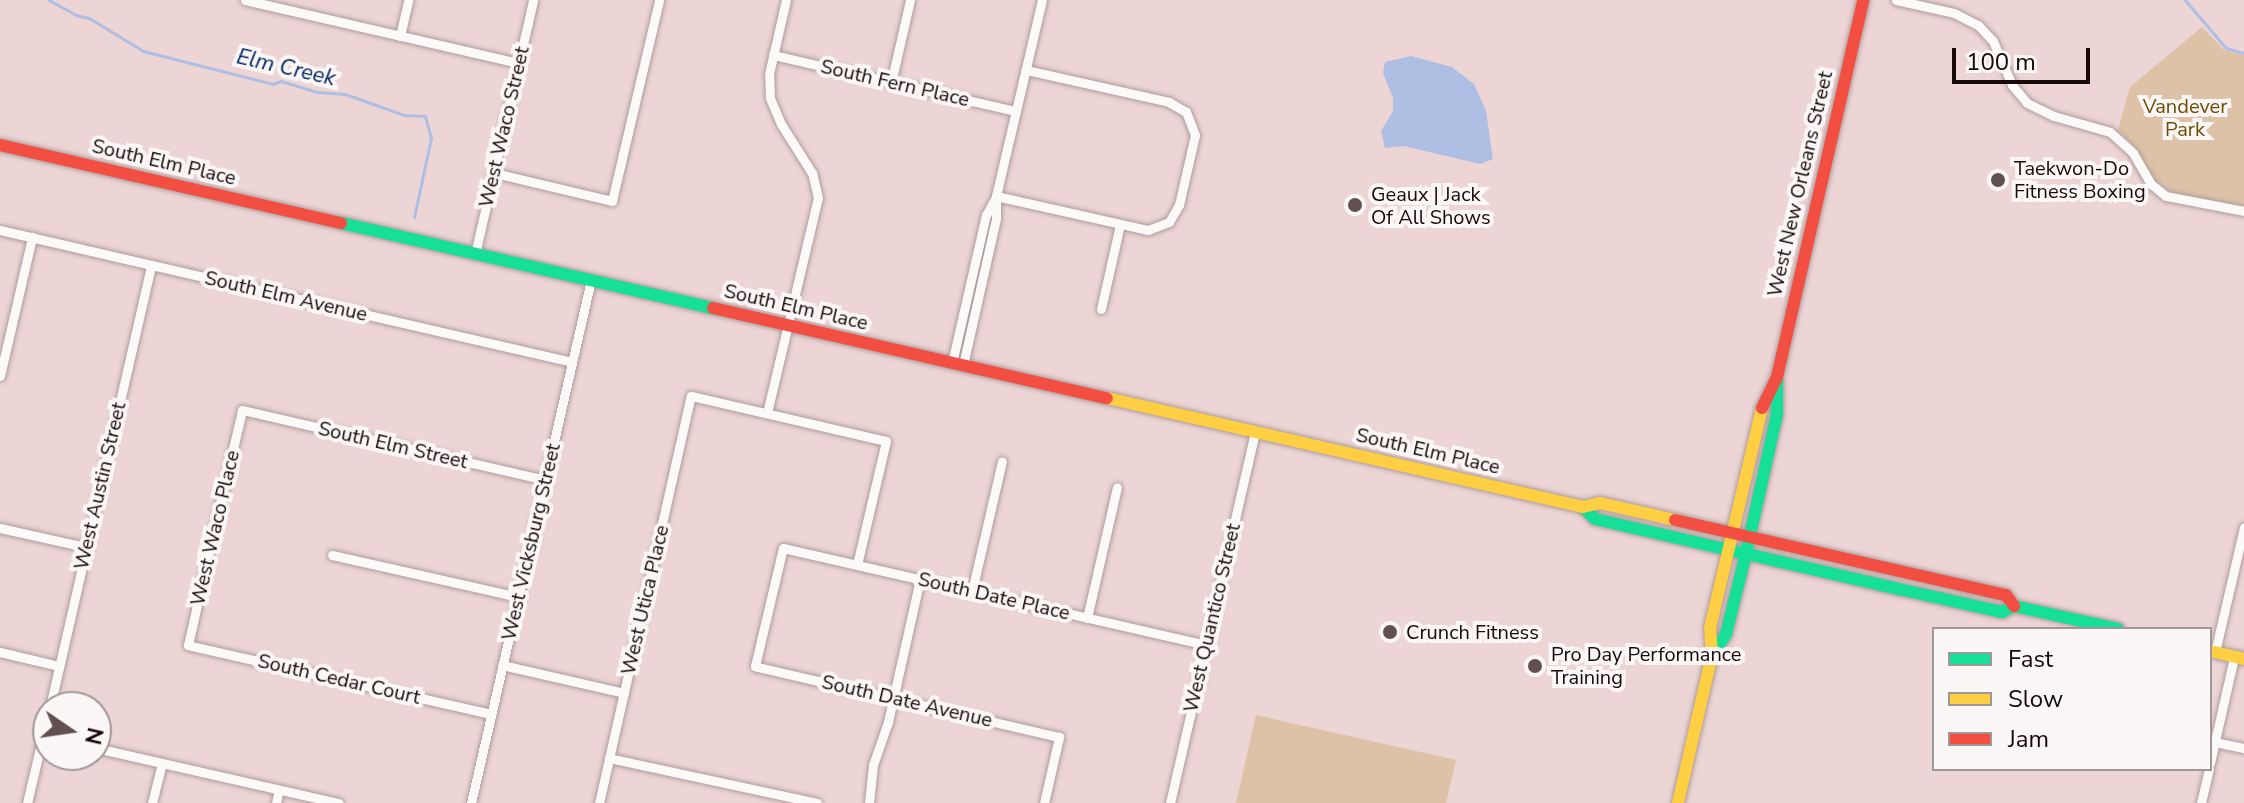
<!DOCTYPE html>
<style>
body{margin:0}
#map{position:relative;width:2244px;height:803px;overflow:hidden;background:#ecd5d4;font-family:"Nunito Sans",sans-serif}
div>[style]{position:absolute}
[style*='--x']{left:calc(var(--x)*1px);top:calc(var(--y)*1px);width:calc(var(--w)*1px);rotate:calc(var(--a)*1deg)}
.green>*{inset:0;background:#ddc2a7}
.water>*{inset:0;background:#aebfe3}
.stream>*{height:3px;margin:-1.5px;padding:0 1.5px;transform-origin:1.5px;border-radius:1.5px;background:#aebfe3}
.roads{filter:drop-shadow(0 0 2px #ae9c9c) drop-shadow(0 0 2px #ae9c9c)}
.street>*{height:9px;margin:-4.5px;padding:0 4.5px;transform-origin:4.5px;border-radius:4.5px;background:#fcf9f9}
.fast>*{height:12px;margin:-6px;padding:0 6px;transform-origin:6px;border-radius:6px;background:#16e098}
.slow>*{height:12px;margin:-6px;padding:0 6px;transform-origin:6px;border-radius:6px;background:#ffcf43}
.jam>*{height:12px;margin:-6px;padding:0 6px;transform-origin:6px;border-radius:6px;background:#f24e42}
.dots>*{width:22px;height:22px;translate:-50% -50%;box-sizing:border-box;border:4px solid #fcf7f7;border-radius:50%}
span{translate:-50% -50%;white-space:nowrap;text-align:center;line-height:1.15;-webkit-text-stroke:8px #fcf7f7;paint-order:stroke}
.street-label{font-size:20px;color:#170909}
.park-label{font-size:20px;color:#6d4b01}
.poi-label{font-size:20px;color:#170909}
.left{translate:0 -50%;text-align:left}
.water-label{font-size:22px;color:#002763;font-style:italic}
.legend{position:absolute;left:1932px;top:627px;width:280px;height:144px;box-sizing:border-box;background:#fcf7f7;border:2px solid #a09898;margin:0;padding:10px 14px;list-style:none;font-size:24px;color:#170909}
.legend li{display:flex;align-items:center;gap:16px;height:40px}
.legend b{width:40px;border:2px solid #a09898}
.north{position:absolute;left:32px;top:691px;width:80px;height:80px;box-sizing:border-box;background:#fcf7f7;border:2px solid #a09898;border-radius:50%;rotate:103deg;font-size:22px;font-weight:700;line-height:32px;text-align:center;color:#170909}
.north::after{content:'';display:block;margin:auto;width:28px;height:36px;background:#625050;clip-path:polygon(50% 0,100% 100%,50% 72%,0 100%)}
.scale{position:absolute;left:1952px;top:48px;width:138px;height:36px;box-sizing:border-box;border:4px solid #170909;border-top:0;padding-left:10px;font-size:24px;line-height:28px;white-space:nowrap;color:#170909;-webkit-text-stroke:6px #fcf7f7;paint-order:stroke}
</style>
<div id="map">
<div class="green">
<div style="clip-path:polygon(2202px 27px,2224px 50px,2244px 55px,2244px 206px,2177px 196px,2152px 179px,2135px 147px,2118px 130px,2130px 87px)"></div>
<div style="clip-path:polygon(1256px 715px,1456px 760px,1446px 803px,1236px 803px)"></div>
</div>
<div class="water">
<div style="clip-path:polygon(1411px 56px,1452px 67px,1474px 84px,1486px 111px,1493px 159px,1480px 164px,1404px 146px,1385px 148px,1381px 131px,1393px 111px,1393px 98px,1383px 73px,1385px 62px)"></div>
</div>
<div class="stream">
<div style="--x:49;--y:0;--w:31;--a:29"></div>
<div style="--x:76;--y:15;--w:13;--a:13"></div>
<div style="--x:89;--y:18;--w:63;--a:31.4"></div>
<div style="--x:143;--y:51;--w:134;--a:14.2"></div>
<div style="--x:273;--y:84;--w:9;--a:-21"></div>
<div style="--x:281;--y:81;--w:39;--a:17"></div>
<div style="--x:318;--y:92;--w:27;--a:4"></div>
<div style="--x:345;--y:94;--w:63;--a:19.6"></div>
<div style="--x:404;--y:115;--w:21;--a:3"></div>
<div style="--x:425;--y:116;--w:23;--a:75"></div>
<div style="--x:431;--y:138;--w:81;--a:102.1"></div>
<div style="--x:2185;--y:0;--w:63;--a:49.5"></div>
<div style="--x:2226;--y:48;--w:19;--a:16"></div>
</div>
<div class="roads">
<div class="street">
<div style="--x:245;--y:0;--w:280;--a:13"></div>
<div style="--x:1896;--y:0;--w:59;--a:12.6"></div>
<div style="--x:1954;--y:13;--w:27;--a:27"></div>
<div style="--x:1978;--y:25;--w:22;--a:47"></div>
<div style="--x:1993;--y:41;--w:48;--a:66.6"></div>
<div style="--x:2012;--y:85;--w:23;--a:50"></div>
<div style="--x:2027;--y:103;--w:30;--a:26"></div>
<div style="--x:2054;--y:116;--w:58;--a:15.9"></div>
<div style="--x:2110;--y:132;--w:31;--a:42"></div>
<div style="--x:2133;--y:153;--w:36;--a:60"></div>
<div style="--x:2151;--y:184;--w:19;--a:39"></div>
<div style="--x:2166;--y:196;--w:79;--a:10.9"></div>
<div style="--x:400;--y:36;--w:37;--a:-77"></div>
<div style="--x:773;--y:55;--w:249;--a:13"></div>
<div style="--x:891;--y:83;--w:85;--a:-77.1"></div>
<div style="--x:494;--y:173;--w:121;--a:13.3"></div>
<div style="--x:612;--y:201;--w:206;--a:-76.8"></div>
<div style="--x:996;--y:196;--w:156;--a:12.6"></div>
<div style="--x:1148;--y:230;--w:22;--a:-21"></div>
<div style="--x:1169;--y:222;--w:20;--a:-60"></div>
<div style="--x:1179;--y:205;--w:72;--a:-77.1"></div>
<div style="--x:1195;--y:135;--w:25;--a:-111"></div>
<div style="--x:1186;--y:112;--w:20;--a:-150"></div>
<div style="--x:1169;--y:102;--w:147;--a:-167.4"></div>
<div style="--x:0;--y:230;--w:587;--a:12.99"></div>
<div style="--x:475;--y:254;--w:261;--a:-77.1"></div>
<div style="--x:1101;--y:309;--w:86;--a:-77.3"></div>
<div style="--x:952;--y:363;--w:152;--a:-77.1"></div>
<div style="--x:986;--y:215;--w:18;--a:-61"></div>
<div style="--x:963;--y:365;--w:151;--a:-77.3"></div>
<div style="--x:996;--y:218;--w:22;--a:-90"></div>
<div style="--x:996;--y:196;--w:201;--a:-76.8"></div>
<div style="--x:0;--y:376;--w:143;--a:-77"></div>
<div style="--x:767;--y:413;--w:221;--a:-76.7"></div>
<div style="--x:818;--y:198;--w:26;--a:-103"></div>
<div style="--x:812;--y:173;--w:58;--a:-122.3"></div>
<div style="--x:781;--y:124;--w:28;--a:-113"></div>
<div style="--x:770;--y:98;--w:24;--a:-92"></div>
<div style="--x:769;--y:74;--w:76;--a:-77.1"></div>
<div style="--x:0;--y:528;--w:88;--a:12.5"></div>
<div style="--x:332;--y:555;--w:191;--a:12.7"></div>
<div style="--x:972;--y:591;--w:133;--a:-77"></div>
<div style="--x:1087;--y:618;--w:134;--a:-77.1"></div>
<div style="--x:0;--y:652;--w:61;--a:13.3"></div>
<div style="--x:2215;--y:652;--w:128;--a:-76.9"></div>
<div style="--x:502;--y:665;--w:125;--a:12.9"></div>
<div style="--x:50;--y:707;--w:453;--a:-77.1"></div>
<div style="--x:491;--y:714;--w:311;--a:-167.2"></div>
<div style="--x:188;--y:645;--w:114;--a:-77.3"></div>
<div style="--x:213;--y:534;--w:127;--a:-76.8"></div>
<div style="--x:242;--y:410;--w:311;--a:13"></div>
<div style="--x:2215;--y:742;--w:30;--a:12"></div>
<div style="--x:96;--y:748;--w:249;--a:12.8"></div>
<div style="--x:609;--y:758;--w:213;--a:12.2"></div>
<div style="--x:2210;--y:763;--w:109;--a:-77.2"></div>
<div style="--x:27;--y:803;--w:91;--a:-76.7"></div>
<div style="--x:152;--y:803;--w:41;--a:-76"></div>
<div style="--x:276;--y:803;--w:14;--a:-78"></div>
<div style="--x:471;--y:803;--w:537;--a:-77.08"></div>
<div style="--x:599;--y:803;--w:417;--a:-77.3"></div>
<div style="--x:691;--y:396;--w:200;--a:13"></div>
<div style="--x:886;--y:441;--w:127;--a:103.2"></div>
<div style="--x:869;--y:803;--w:38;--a:-84"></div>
<div style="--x:873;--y:765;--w:46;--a:-70.8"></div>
<div style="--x:888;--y:722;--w:147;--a:-77.4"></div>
<div style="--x:1044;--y:803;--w:68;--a:-77.2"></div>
<div style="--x:1059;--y:737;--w:312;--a:-166.9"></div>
<div style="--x:755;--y:666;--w:121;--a:-76.7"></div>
<div style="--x:783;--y:548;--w:434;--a:12.9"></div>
<div style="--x:1170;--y:803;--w:381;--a:-77.1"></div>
<div style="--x:2201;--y:803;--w:35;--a:-77"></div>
</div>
<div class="fast">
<div style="--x:341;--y:223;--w:382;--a:12.9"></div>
<div style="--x:1583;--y:507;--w:17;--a:45"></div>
<div style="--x:1595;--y:519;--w:312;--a:13"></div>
<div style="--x:1899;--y:589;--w:106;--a:12.6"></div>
<div style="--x:2002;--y:612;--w:13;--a:-27"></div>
<div style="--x:2014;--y:606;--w:107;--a:12.5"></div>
<div style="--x:1712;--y:655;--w:25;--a:-56"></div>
<div style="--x:1726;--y:634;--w:83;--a:-76.1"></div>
<div style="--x:1746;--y:553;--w:142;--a:-77.4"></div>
<div style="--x:1777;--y:414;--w:33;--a:-90"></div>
</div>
<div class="slow">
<div style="--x:1107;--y:398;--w:488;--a:12.9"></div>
<div style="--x:1583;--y:507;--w:17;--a:-13"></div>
<div style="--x:1600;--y:503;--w:77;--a:12.8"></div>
<div style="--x:2210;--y:651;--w:35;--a:13"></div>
<div style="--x:1678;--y:803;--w:152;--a:-77.1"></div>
<div style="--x:1712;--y:655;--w:27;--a:-94"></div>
<div style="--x:1710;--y:628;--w:226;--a:-76.7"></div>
</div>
<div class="jam">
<div style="--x:0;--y:145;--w:350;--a:12.9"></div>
<div style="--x:713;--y:308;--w:404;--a:12.9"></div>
<div style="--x:1762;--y:408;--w:34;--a:-64"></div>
<div style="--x:1777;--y:377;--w:387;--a:-77.1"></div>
<div style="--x:1675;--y:520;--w:339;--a:12.8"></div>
<div style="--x:2006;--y:595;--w:14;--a:54"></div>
</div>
</div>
<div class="dots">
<div style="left:1998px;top:180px;background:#625050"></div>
<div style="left:1355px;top:205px;background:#625050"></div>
<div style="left:1390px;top:632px;background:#625050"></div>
<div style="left:1535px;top:666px;background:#625050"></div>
</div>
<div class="street-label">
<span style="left:895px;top:83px;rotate:13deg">South Fern Place</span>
<span style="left:504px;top:127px;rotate:-77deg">West Waco Street</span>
<span style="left:164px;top:162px;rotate:13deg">South Elm Place</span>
<span style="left:1800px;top:184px;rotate:-77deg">West New Orleans Street</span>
<span style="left:286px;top:296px;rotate:13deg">South Elm Avenue</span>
<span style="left:796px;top:307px;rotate:13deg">South Elm Place</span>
<span style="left:393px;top:445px;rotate:13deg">South Elm Street</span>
<span style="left:1428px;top:451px;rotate:13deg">South Elm Place</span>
<span style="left:100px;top:486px;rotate:-77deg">West Austin Street</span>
<span style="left:215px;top:528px;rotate:-77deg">West Waco Place</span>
<span style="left:531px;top:542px;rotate:-77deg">West Vicksburg Street</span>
<span style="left:994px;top:596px;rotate:13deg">South Date Place</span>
<span style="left:645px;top:600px;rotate:-77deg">West Utica Place</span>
<span style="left:1212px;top:618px;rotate:-77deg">West Quantico Street</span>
<span style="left:339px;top:679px;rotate:13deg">South Cedar Court</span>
<span style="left:907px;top:701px;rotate:13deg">South Date Avenue</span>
</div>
<div class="park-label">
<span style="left:2185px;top:118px">Vandever<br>Park</span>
</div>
<div class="poi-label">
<span class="left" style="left:2014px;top:180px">Taekwon-Do<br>Fitness Boxing</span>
<span class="left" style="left:1371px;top:206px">Geaux | Jack<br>Of All Shows</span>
<span class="left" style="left:1406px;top:632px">Crunch Fitness</span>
<span class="left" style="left:1551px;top:666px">Pro Day Performance<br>Training</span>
</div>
<div class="water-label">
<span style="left:286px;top:68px;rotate:13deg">Elm Creek</span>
</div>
<ul class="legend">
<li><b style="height:10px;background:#16e098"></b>Fast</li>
<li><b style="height:10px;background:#ffcf43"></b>Slow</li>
<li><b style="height:10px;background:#f24e42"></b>Jam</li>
</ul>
<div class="north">N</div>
<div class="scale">100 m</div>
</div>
